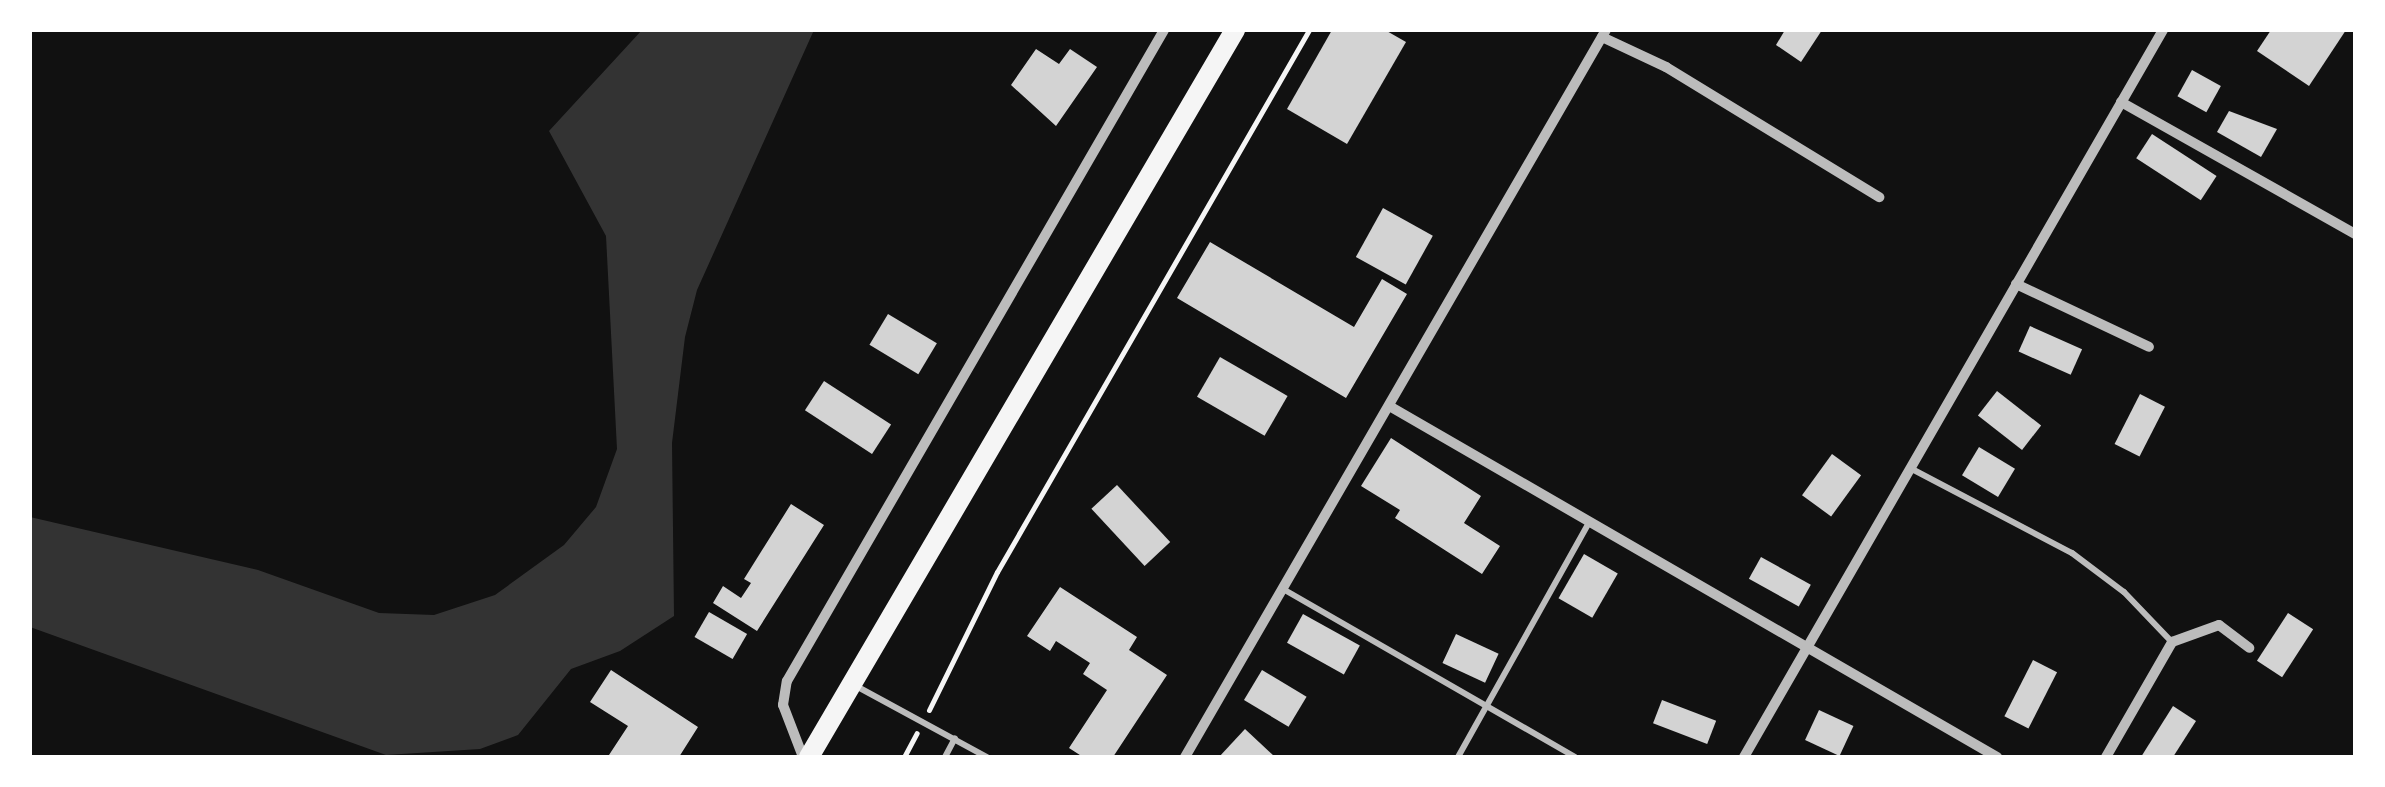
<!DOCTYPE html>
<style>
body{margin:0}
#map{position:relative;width:2385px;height:787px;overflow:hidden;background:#111;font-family:"PT Sans Narrow",sans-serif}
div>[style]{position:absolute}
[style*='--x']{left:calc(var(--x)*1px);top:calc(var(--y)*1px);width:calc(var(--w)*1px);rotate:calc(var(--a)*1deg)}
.water>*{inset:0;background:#333}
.building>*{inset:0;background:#d3d3d3;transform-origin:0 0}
.path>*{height:5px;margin:-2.5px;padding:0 2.5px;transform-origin:2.5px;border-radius:2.5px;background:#f5f5f5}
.service>*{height:6px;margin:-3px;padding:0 3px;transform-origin:3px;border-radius:3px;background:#bcbcbc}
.minor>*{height:10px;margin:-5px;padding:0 5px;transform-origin:5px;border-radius:5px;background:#bcbcbc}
.primary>*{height:20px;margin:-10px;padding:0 10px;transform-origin:10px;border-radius:10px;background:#f5f5f5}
span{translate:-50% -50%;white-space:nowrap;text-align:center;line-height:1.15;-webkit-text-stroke:10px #fff;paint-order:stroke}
.frame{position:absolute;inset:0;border:32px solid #fff;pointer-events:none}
</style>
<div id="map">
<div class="water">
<div style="clip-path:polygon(642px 30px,814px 30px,697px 290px,685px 337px,672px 443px,674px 616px,620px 651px,571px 669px,518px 735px,480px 749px,386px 755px,30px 627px,30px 517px,258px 570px,379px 613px,434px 615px,495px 595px,564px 545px,596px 507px,617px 449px,606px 236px,549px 131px)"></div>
</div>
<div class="building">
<div style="clip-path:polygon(1332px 30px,1385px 30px,1406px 42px,1347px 144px,1287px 109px)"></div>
<div style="clip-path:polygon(1785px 30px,1822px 30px,1801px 62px,1776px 45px)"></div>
<div style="clip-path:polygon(2271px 30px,2346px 30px,2309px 86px,2257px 51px)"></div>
<div style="clip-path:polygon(1036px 49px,1059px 64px,1070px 49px,1097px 67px,1056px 126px,1011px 85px)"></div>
<div style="left:2192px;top:70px;width:33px;height:30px;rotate:29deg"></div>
<div style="clip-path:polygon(2229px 111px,2277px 129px,2261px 157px,2217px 132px)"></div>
<div style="left:2152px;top:134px;width:77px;height:29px;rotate:33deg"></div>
<div style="left:1383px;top:208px;width:57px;height:56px;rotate:29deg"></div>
<div style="clip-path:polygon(1210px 242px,1354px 327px,1382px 279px,1407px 294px,1346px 398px,1177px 298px)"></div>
<div style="left:888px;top:314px;width:57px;height:36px;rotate:31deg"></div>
<div style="left:2030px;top:326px;width:57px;height:28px;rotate:24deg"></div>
<div style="left:1220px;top:357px;width:78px;height:46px;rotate:30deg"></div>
<div style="left:824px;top:381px;width:80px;height:35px;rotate:33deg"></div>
<div style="left:1997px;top:391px;width:56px;height:31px;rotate:38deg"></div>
<div style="left:2140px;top:394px;width:28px;height:56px;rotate:27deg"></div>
<div style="clip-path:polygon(1391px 438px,1481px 496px,1464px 523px,1500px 546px,1482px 574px,1395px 518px,1400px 510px,1361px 486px)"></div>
<div style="left:1979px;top:447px;width:42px;height:33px;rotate:31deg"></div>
<div style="left:1832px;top:454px;width:36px;height:51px;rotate:36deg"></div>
<div style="left:1117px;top:485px;width:78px;height:35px;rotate:47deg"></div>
<div style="clip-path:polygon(791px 504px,824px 525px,757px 631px,713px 603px,723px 586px,741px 598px,751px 583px,744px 579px)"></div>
<div style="left:1584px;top:554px;width:39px;height:51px;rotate:30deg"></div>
<div style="left:1761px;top:557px;width:57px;height:25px;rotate:29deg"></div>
<div style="clip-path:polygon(1060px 587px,1137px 637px,1129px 650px,1167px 675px,1113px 757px,1083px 757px,1069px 748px,1107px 690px,1083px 674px,1090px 663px,1056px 641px,1050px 651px,1027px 636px)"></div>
<div style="left:709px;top:612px;width:44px;height:29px;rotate:30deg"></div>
<div style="left:2288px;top:613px;width:30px;height:57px;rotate:33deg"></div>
<div style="left:1303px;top:614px;width:65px;height:33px;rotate:29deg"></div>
<div style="left:1456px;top:634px;width:47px;height:32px;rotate:25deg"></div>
<div style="left:2033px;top:660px;width:27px;height:63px;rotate:27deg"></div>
<div style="clip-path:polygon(611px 670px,698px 727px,679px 757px,609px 755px,628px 726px,590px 702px)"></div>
<div style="left:1262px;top:670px;width:52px;height:35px;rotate:31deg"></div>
<div style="left:1662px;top:700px;width:58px;height:25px;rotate:21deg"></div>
<div style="clip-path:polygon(2173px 706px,2196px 721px,2173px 757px,2141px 757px)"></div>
<div style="left:1819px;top:710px;width:38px;height:33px;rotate:25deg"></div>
<div style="clip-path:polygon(1245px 729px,1275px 757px,1219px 757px)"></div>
</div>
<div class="path">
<div style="--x:929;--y:710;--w:154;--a:-63.8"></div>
<div style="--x:997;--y:572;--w:625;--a:-60.07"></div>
<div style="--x:904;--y:757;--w:27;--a:-62"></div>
</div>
<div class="service">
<div style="--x:1910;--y:468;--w:183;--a:27.7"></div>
<div style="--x:2072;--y:553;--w:65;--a:36.9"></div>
<div style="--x:2124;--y:592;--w:69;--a:46.2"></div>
<div style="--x:1283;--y:589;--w:337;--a:29.9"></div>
<div style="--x:856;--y:686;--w:149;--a:28.5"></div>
<div style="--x:945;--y:757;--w:21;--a:-62"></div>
<div style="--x:1458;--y:757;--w:268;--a:-60.8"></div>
</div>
<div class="minor">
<div style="--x:1602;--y:37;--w:71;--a:25.1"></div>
<div style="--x:1666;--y:67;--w:250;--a:31.4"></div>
<div style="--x:2121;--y:102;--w:269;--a:29.4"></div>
<div style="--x:2016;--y:284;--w:147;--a:25.3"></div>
<div style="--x:1391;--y:407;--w:700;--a:30.01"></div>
<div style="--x:803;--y:757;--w:56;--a:-111"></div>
<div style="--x:783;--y:705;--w:24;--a:-81"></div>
<div style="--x:787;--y:681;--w:752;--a:-59.92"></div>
<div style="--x:1185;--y:757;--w:840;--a:-59.93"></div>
<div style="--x:1744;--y:757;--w:839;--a:-60.04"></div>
<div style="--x:2106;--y:757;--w:133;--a:-60.1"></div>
<div style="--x:2172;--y:642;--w:50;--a:-19.9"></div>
<div style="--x:2219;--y:625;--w:38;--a:37"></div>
</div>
<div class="primary">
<div style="--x:809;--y:757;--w:843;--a:-59.63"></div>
</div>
<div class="frame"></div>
</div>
